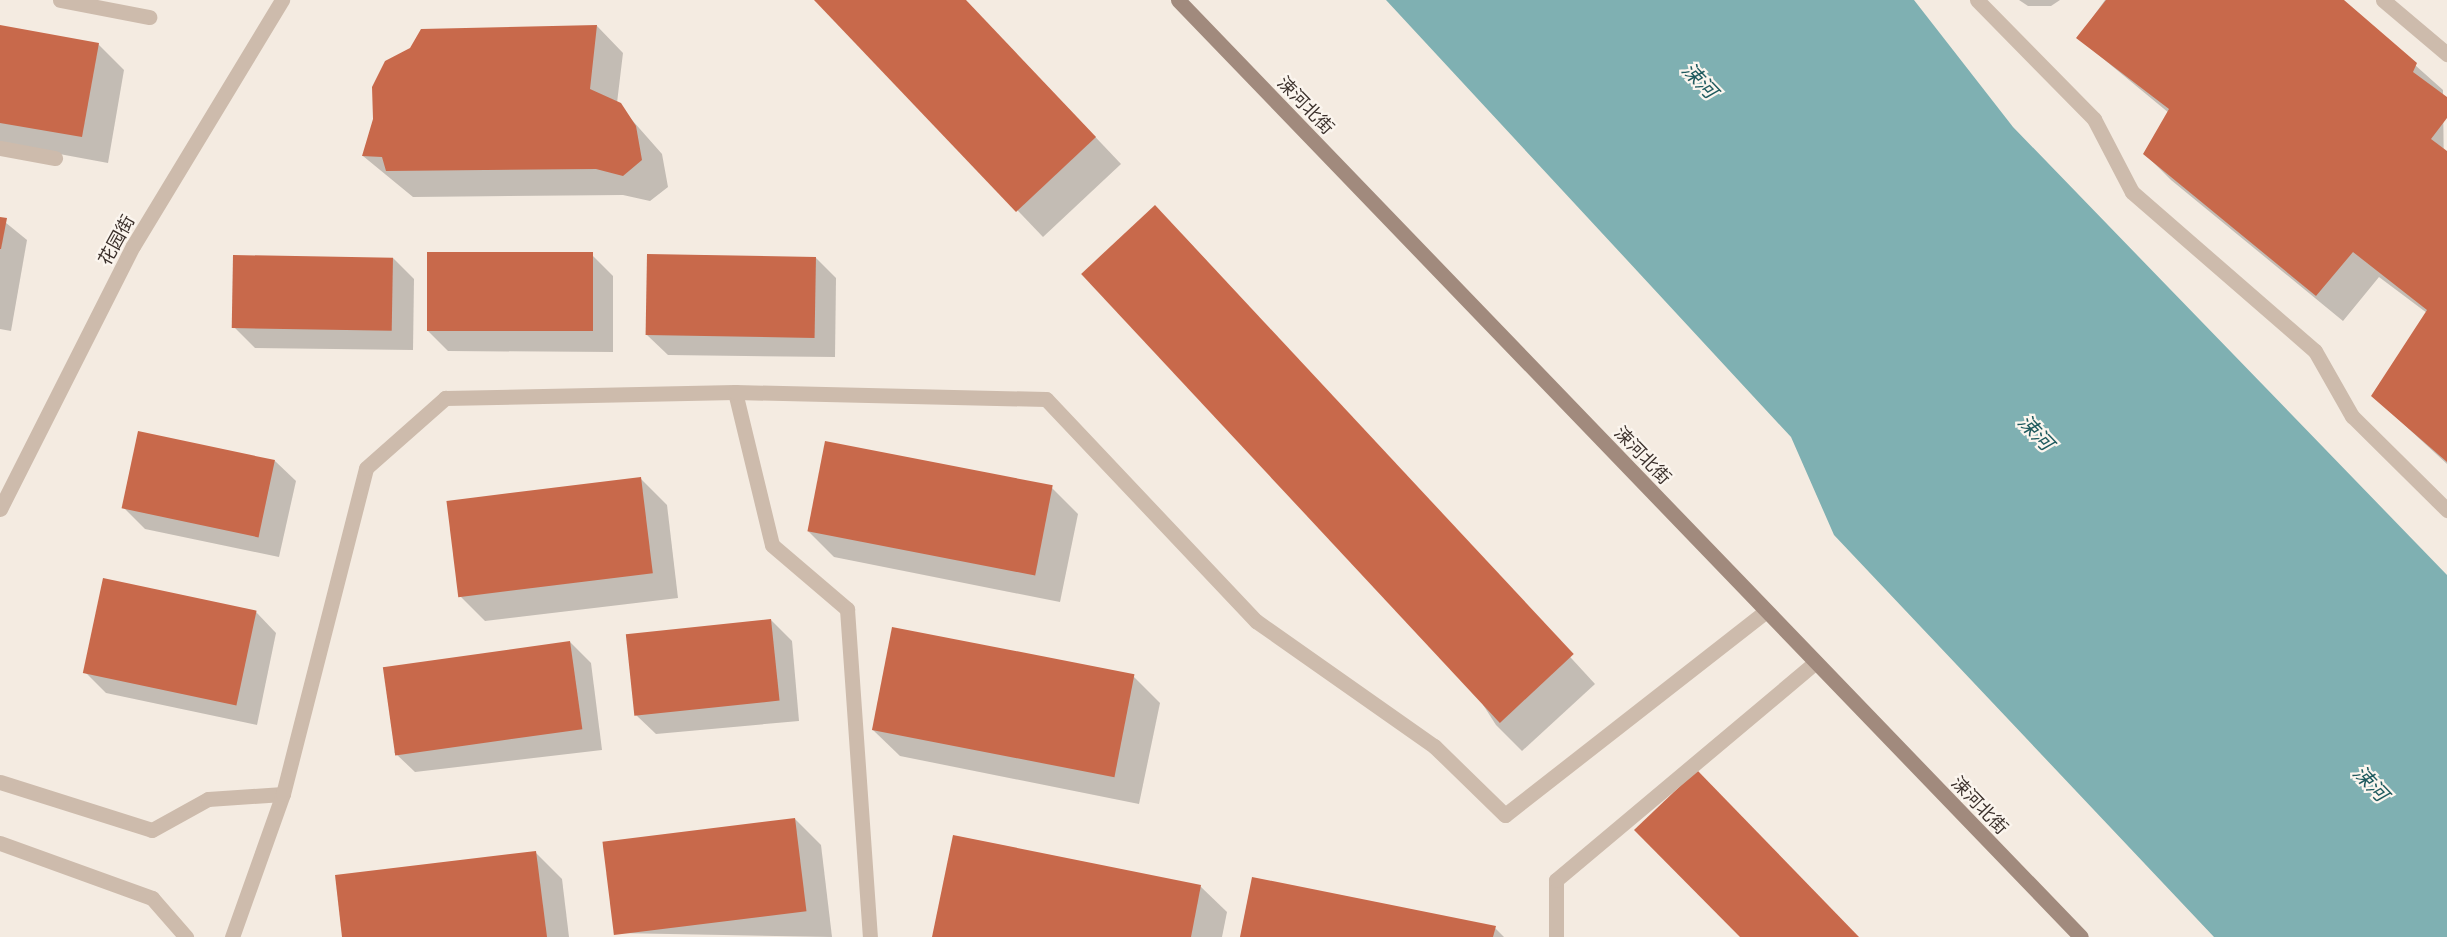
<!DOCTYPE html>
<meta charset="utf-8">
<style>
body{margin:0}
#map{position:relative;width:2447px;height:937px;overflow:hidden;background:#f4ebe1;font-family:"Golos Text","Noto Sans SC",sans-serif}
div>[style]{position:absolute}
[style*='--x']{left:calc(var(--x)*1px);top:calc(var(--y)*1px);width:calc(var(--w)*1px);rotate:calc(var(--a)*1deg)}
.water>*{inset:0;background:#7fb0b2}
.shadow>*{inset:0;background:#0003}
.building>*{inset:0;background:#c8694b;transform-origin:0 0}
.service>*{height:15px;margin:-7.5px;padding:0 7.5px;transform-origin:7.5px;border-radius:7.5px;background:#cdbbac}
.minor>*{height:15px;margin:-7.5px;padding:0 7.5px;transform-origin:7.5px;border-radius:7.5px;background:#cdbbac}
.tertiary>*{height:15px;margin:-7.5px;padding:0 7.5px;transform-origin:7.5px;border-radius:7.5px;background:#cdbbac}
.secondary>*{height:15px;margin:-7.5px;padding:0 7.5px;transform-origin:7.5px;border-radius:7.5px;background:#a18a7d}
span{translate:-50% -50%;white-space:nowrap;text-align:center;line-height:1.15;-webkit-text-stroke:4.5px #fbf5ee;paint-order:stroke}
.street-label{font-size:18px;color:#3b302b}
.water-label{font-size:20px;color:#1f5a5e;font-style:italic}
</style>
<div id="map">
<div class="water">
<div style="clip-path:polygon(1386px 0,1914px 0,2013px 127px,2447px 575px,2447px 937px,2214px 937px,1834px 535px,1791px 437px)"></div>
</div>
<div class="shadow">
<div style="clip-path:polygon(816px 0,965px 0,1121px 164px,1043px 237px)"></div>
<div style="clip-path:polygon(2019px 0,2060px 0,2051px 6px,2028px 6px)"></div>
<div style="clip-path:polygon(2105px 0,2342px 0,2443px 90px,2447px 464px,2373px 396px,2427px 313px,2379px 277px,2343px 321px,2171px 180px,2145px 154px,2169px 113px,2078px 38px)"></div>
<div style="clip-path:polygon(597px 26px,623px 53px,617px 103px,662px 154px,668px 187px,650px 201px,623px 195px,413px 197px,363px 156px)"></div>
<div style="clip-path:polygon(0 27px,98px 44px,124px 70px,108px 163px,0 143px)"></div>
<div style="clip-path:polygon(0 218px,27px 240px,11px 331px,0 329px)"></div>
<div style="clip-path:polygon(1181px 233px,1595px 684px,1522px 751px,1496px 725px)"></div>
<div style="clip-path:polygon(592px 255px,613px 276px,613px 352px,448px 351px,427px 330px)"></div>
<div style="clip-path:polygon(815px 257px,836px 278px,835px 357px,668px 355px,647px 335px)"></div>
<div style="clip-path:polygon(393px 258px,414px 279px,413px 350px,255px 348px,234px 327px)"></div>
<div style="clip-path:polygon(275px 461px,296px 481px,279px 557px,145px 529px,124px 508px)"></div>
<div style="clip-path:polygon(641px 479px,667px 505px,678px 598px,485px 621px,459px 595px)"></div>
<div style="clip-path:polygon(1052px 488px,1078px 514px,1060px 602px,834px 557px,808px 531px)"></div>
<div style="clip-path:polygon(256px 612px,276px 633px,257px 725px,106px 693px,85px 672px)"></div>
<div style="clip-path:polygon(771px 620px,792px 641px,799px 721px,656px 734px,635px 714px)"></div>
<div style="clip-path:polygon(570px 642px,591px 663px,602px 750px,415px 772px,394px 752px)"></div>
<div style="clip-path:polygon(1134px 677px,1160px 703px,1139px 804px,900px 756px,873px 730px)"></div>
<div style="clip-path:polygon(795px 819px,821px 845px,832px 937px,615px 933px)"></div>
<div style="clip-path:polygon(535px 852px,562px 879px,569px 937px,344px 937px)"></div>
<div style="clip-path:polygon(1200px 886px,1227px 912px,1222px 937px,933px 937px)"></div>
<div style="clip-path:polygon(1495px 928px,1504px 937px,1241px 937px)"></div>
</div>
<div class="building">
<div style="clip-path:polygon(814px 0,966px 0,1096px 137px,1016px 212px)"></div>
<div style="clip-path:polygon(2106px 0,2344px 0,2417px 63px,2413px 72px,2447px 97px,2447px 118px,2431px 139px,2447px 151px,2447px 462px,2371px 396px,2427px 310px,2353px 252px,2316px 296px,2143px 154px,2169px 109px,2076px 38px)"></div>
<div style="clip-path:polygon(0 25px,99px 43px,82px 137px,0 123px)"></div>
<div style="clip-path:polygon(597px 25px,590px 89px,621px 103px,636px 126px,642px 160px,623px 176px,596px 169px,386px 171px,382px 157px,362px 156px,373px 119px,372px 87px,385px 61px,410px 48px,421px 29px)"></div>
<div style="left:1155px;top:205px;width:614px;height:101px;rotate:47deg"></div>
<div style="clip-path:polygon(0 217px,7px 218px,1px 249px,0 249px)"></div>
<div style="left:427px;top:252px;width:166px;height:79px"></div>
<div style="left:647px;top:254px;width:169px;height:81px;rotate:1deg"></div>
<div style="left:233px;top:255px;width:160px;height:73px;rotate:1deg"></div>
<div style="left:138px;top:431px;width:140px;height:79px;rotate:12deg"></div>
<div style="left:825px;top:441px;width:232px;height:92px;rotate:11deg"></div>
<div style="left:641px;top:477px;width:97px;height:196px;rotate:83deg"></div>
<div style="left:103px;top:578px;width:157px;height:97px;rotate:12deg"></div>
<div style="left:771px;top:619px;width:82px;height:146px;rotate:84deg"></div>
<div style="left:892px;top:627px;width:247px;height:105px;rotate:11deg"></div>
<div style="left:570px;top:641px;width:89px;height:189px;rotate:82deg"></div>
<div style="clip-path:polygon(1697px 770px,1859px 937px,1740px 937px,1634px 830px)"></div>
<div style="left:795px;top:818px;width:94px;height:194px;rotate:83deg"></div>
<div style="clip-path:polygon(953px 835px,1201px 885px,1191px 937px,932px 937px)"></div>
<div style="clip-path:polygon(536px 851px,547px 937px,342px 937px,335px 875px)"></div>
<div style="clip-path:polygon(1252px 877px,1496px 926px,1493px 937px,1240px 937px)"></div>
</div>
<div class="service">
<div style="--x:60;--y:0;--w:91;--a:10.8"></div>
<div style="--x:1977;--y:0;--w:167;--a:45.5"></div>
<div style="--x:2094;--y:119;--w:82;--a:62.5"></div>
<div style="--x:2132;--y:192;--w:242;--a:41"></div>
<div style="--x:2315;--y:351;--w:75;--a:60.4"></div>
<div style="--x:2352;--y:416;--w:134;--a:44.7"></div>
<div style="--x:2383;--y:0;--w:84;--a:40.2"></div>
<div style="--x:0;--y:148;--w:56;--a:10.3"></div>
</div>
<div class="minor">
<div style="--x:735;--y:392;--w:157;--a:76.4"></div>
<div style="--x:772;--y:545;--w:99;--a:40.5"></div>
<div style="--x:847;--y:609;--w:329;--a:86"></div>
<div style="--x:0;--y:782;--w:159;--a:17.5"></div>
<div style="--x:152;--y:830;--w:64;--a:-29"></div>
<div style="--x:208;--y:799;--w:75;--a:-3.8"></div>
<div style="--x:0;--y:843;--w:162;--a:19.9"></div>
<div style="--x:152;--y:898;--w:52;--a:48.9"></div>
<div style="--x:232;--y:937;--w:152;--a:-70.4"></div>
<div style="--x:283;--y:794;--w:336;--a:-75.7"></div>
<div style="--x:366;--y:468;--w:106;--a:-41.5"></div>
<div style="--x:445;--y:398;--w:290;--a:-1.2"></div>
<div style="--x:735;--y:392;--w:311;--a:1.3"></div>
<div style="--x:1046;--y:399;--w:306;--a:46.6"></div>
<div style="--x:1256;--y:621;--w:218;--a:35.1"></div>
<div style="--x:1434;--y:746;--w:99;--a:44.2"></div>
<div style="--x:1505;--y:815;--w:331;--a:-38"></div>
<div style="--x:1556;--y:937;--w:57;--a:-90"></div>
<div style="--x:1556;--y:880;--w:339;--a:-40"></div>
</div>
<div class="tertiary">
<div style="--x:0;--y:509;--w:295;--a:-63.2"></div>
<div style="--x:133;--y:246;--w:288;--a:-58.8"></div>
</div>
<div class="secondary">
<div style="--x:1178;--y:0;--w:1301;--a:46.06"></div>
</div>
<div class="street-label">
<span style="left:1306px;top:105px;rotate:46deg">涑河北街</span>
<span style="left:116px;top:240px;rotate:-61deg">花园街</span>
<span style="left:1643px;top:455px;rotate:46deg">涑河北街</span>
<span style="left:1980px;top:805px;rotate:46deg">涑河北街</span>
</div>
<div class="water-label">
<span style="left:1700px;top:80px;rotate:46deg">涑河</span>
<span style="left:2036px;top:432px;rotate:46deg">涑河</span>
<span style="left:2371px;top:783px;rotate:46deg">涑河</span>
</div>
</div>
